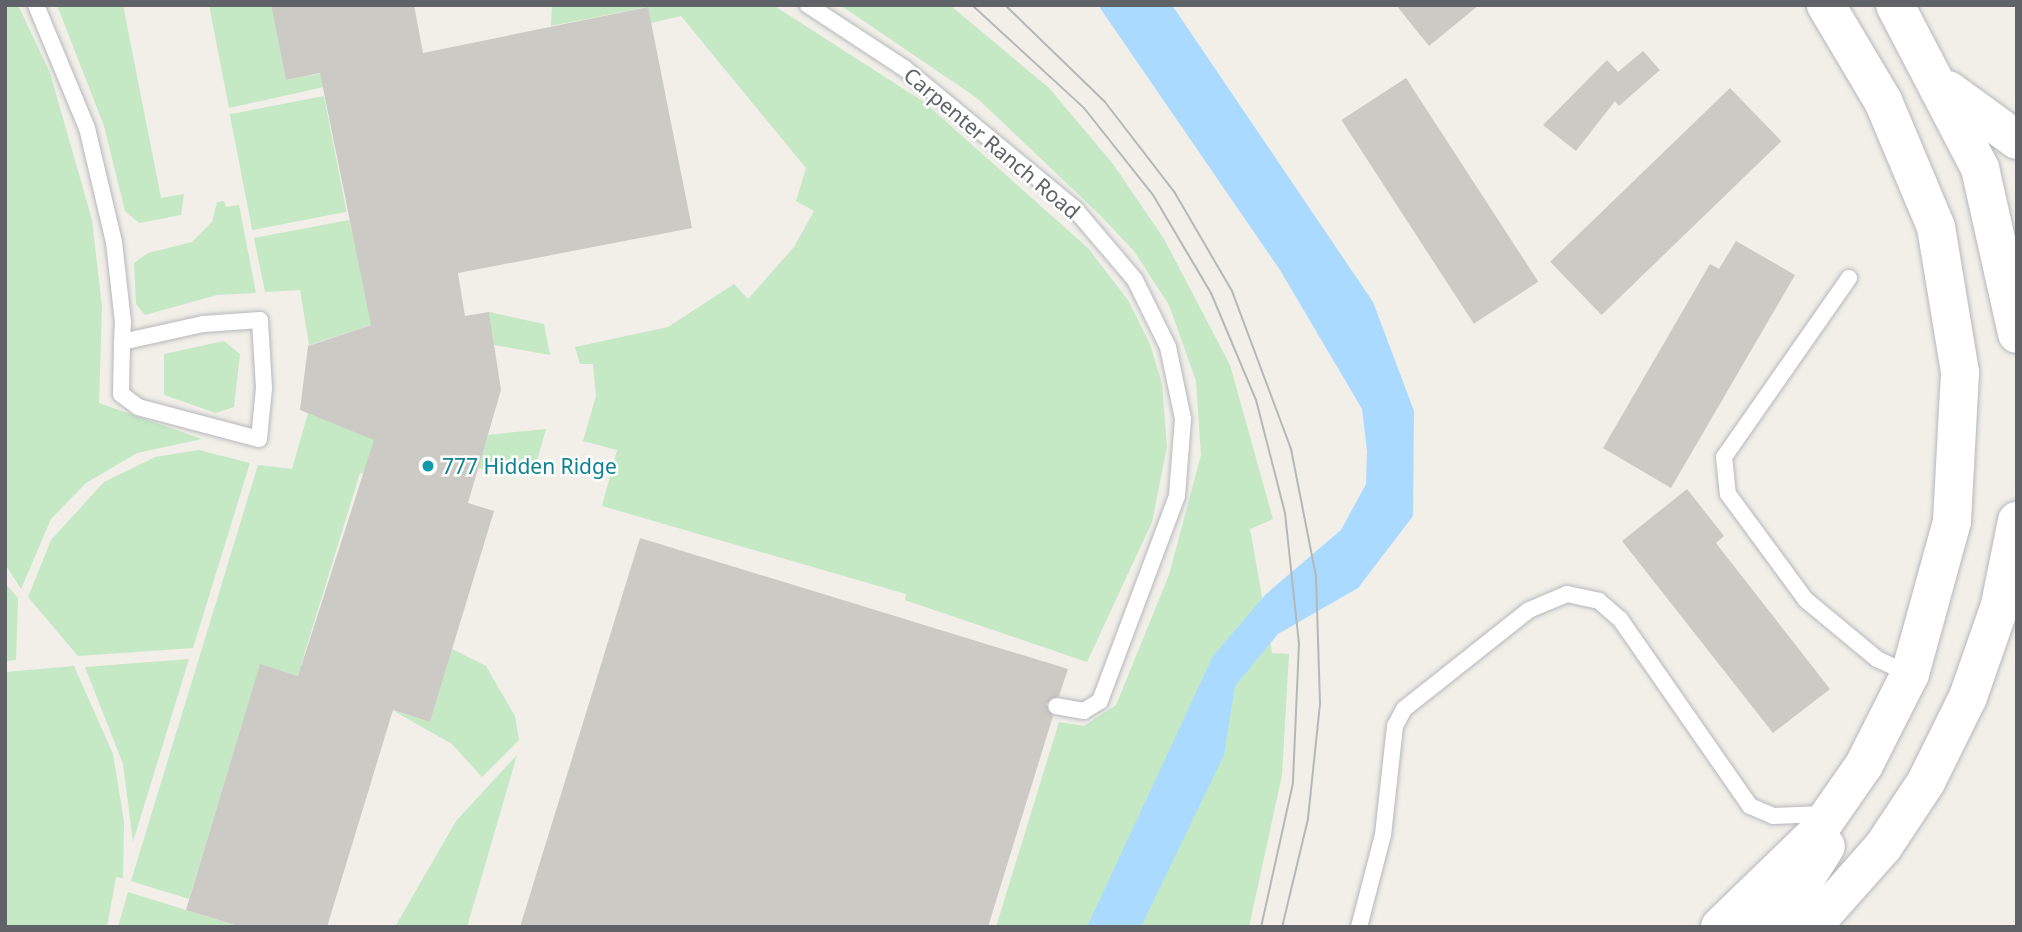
<!DOCTYPE html>
<style>
body{margin:0}
#map{position:relative;width:2022px;height:932px;overflow:hidden;background:#f1efe8;font-family:"Noto Sans",sans-serif}
div>[style]{position:absolute}
[style*='--x']{left:calc(var(--x)*1px);top:calc(var(--y)*1px);width:calc(var(--w)*1px);rotate:calc(var(--a)*1deg)}
.green>*{inset:0;background:#c5e8c5;transform-origin:0 0}
.water>*{inset:0;background:#aadaff}
.building>*{inset:0;background:#cccac5;transform-origin:0 0}
.roads{filter:drop-shadow(0 0 2px #b5b8bc) drop-shadow(0 0 2px #b5b8bc)}
.lane>*{height:16px;margin:-8px;padding:0 8px;transform-origin:8px;border-radius:8px;background:#fff}
.secondary>*{height:38px;margin:-19px;padding:0 19px;transform-origin:19px;border-radius:19px;background:#fff}
.tram>*{height:2px;margin:-1px;padding:0 1px;transform-origin:1px;border-radius:1px;background:#b6b7b8}
.dots>*{width:19px;height:19px;translate:-50% -50%;box-sizing:border-box;border:4px solid #fff;border-radius:50%}
span{translate:-50% -50%;white-space:nowrap;text-align:center;line-height:1.15;-webkit-text-stroke:5px #fff;paint-order:stroke}
.street-label{font-size:21px;color:#5f6368}
.culture-label{font-size:21px;color:#0d838f}
.left{translate:0 -50%;text-align:left}
.frame{position:absolute;inset:0;border:7px solid #5f6368;pointer-events:none}
</style>
<div id="map">
<div class="green">
<div style="clip-path:polygon(5px 5px,18px 5px,50px 73px,92px 220px,102px 307px,99px 403px,202px 439px,137px 453px,86px 483px,51px 519px,21px 589px,5px 564px)"></div>
<div style="clip-path:polygon(57px 5px,123px 5px,161px 198px,184px 194px,181px 215px,139px 223px,125px 211px,104px 126px)"></div>
<div style="clip-path:polygon(209px 5px,271px 5px,286px 80px,334px 71px,337px 84px,229px 108px)"></div>
<div style="clip-path:polygon(552px 5px,773px 5px,924px 102px,1088px 248px,1128px 300px,1150px 344px,1162px 384px,1167px 447px,1152px 522px,1087px 662px,905px 600px,906px 594px,602px 506px,617px 450px,583px 441px,596px 396px,593px 364px,580px 364px,575px 347px,668px 327px,734px 284px,748px 299px,794px 247px,814px 211px,796px 201px,806px 168px,681px 16px,651px 23px,647px 7px,551px 26px)"></div>
<div style="clip-path:polygon(840px 5px,951px 6px,1049px 88px,1113px 164px,1164px 239px,1230px 365px,1273px 519px,1250px 529px,1272px 653px,1289px 654px,1282px 775px,1249px 927px,996px 927px,1059px 722px,1084px 726px,1116px 705px,1169px 575px,1201px 455px,1196px 381px,1169px 305px,1134px 251px,1099px 214px,977px 98px)"></div>
<div style="left:324px;top:96px;width:118px;height:96px;rotate:79deg"></div>
<div style="clip-path:polygon(224px 201px,226px 207px,239px 205px,256px 293px,217px 295px,145px 315px,136px 304px,134px 263px,148px 253px,192px 242px,212px 222px,217px 202px)"></div>
<div style="clip-path:polygon(349px 220px,377px 323px,309px 345px,300px 290px,265px 292px,254px 238px)"></div>
<div style="clip-path:polygon(489px 312px,544px 324px,550px 355px,494px 345px)"></div>
<div style="clip-path:polygon(224px 341px,240px 354px,234px 407px,216px 413px,164px 395px,164px 354px)"></div>
<div style="clip-path:polygon(308px 413px,406px 452px,394px 484px,360px 473px,301px 665px,309px 679px,260px 665px,189px 899px,131px 881px,258px 465px,292px 469px)"></div>
<div style="clip-path:polygon(546px 429px,537px 461px,478px 469px,487px 435px)"></div>
<div style="clip-path:polygon(199px 450px,250px 463px,193px 648px,78px 656px,28px 597px,51px 540px,104px 482px,155px 457px)"></div>
<div style="clip-path:polygon(5px 583px,18px 598px,16px 660px,5px 661px)"></div>
<div style="clip-path:polygon(452px 649px,486px 666px,515px 716px,519px 740px,482px 777px,452px 744px,392px 710px,430px 722px)"></div>
<div style="clip-path:polygon(189px 659px,133px 842px,123px 764px,85px 667px)"></div>
<div style="clip-path:polygon(74px 666px,113px 754px,124px 821px,123px 878px,116px 877px,107px 927px,5px 927px,5px 672px)"></div>
<div style="clip-path:polygon(517px 755px,467px 927px,395px 927px,456px 821px)"></div>
<div style="clip-path:polygon(128px 892px,240px 927px,118px 927px)"></div>
</div>
<div class="water">
<div style="clip-path:polygon(1098px 5px,1172px 5px,1373px 302px,1414px 411px,1413px 516px,1358px 588px,1278px 634px,1235px 686px,1224px 755px,1141px 927px,1087px 927px,1213px 656px,1266px 594px,1341px 530px,1366px 484px,1367px 451px,1362px 409px,1280px 270px)"></div>
</div>
<div class="building">
<div style="clip-path:polygon(271px 5px,414px 5px,423px 53px,648px 7px,692px 228px,458px 273px,465px 316px,489px 312px,501px 390px,468px 503px,494px 511px,430px 722px,393px 710px,327px 927px,241px 927px,186px 910px,260px 664px,298px 676px,374px 440px,300px 410px,308px 346px,371px 325px,320px 73px,286px 80px)"></div>
<div style="clip-path:polygon(1396px 5px,1479px 5px,1429px 46px)"></div>
<div style="clip-path:polygon(1643px 51px,1660px 70px,1619px 106px,1615px 101px,1576px 151px,1543px 125px,1607px 60px,1618px 72px)"></div>
<div style="left:1406px;top:78px;width:243px;height:77px;rotate:57deg"></div>
<div style="left:1730px;top:88px;width:74px;height:250px;rotate:46deg"></div>
<div style="clip-path:polygon(1736px 241px,1795px 275px,1671px 488px,1603px 448px,1710px 264px,1719px 269px)"></div>
<div style="clip-path:polygon(1687px 489px,1724px 536px,1716px 543px,1830px 689px,1773px 733px,1622px 541px)"></div>
<div style="clip-path:polygon(640px 538px,1068px 669px,1059px 696px,1046px 704px,1053px 716px,988px 927px,520px 927px)"></div>
</div>
<div class="roads">
<div class="lane">
<div style="--x:36;--y:5;--w:133;--a:67.5"></div>
<div style="--x:87;--y:128;--w:117;--a:76.7"></div>
<div style="--x:114;--y:242;--w:81;--a:83.6"></div>
<div style="--x:123;--y:322;--w:20;--a:93"></div>
<div style="--x:122;--y:342;--w:52;--a:91.1"></div>
<div style="--x:121;--y:394;--w:21;--a:37"></div>
<div style="--x:138;--y:407;--w:125;--a:14.8"></div>
<div style="--x:259;--y:439;--w:51;--a:-84.4"></div>
<div style="--x:264;--y:388;--w:68;--a:-93.4"></div>
<div style="--x:260;--y:320;--w:57;--a:176"></div>
<div style="--x:203;--y:324;--w:83;--a:167.5"></div>
<div style="--x:808;--y:5;--w:115;--a:33.3"></div>
<div style="--x:904;--y:68;--w:220;--a:39.5"></div>
<div style="--x:1074;--y:208;--w:94;--a:49.7"></div>
<div style="--x:1135;--y:280;--w:75;--a:63.8"></div>
<div style="--x:1168;--y:347;--w:74;--a:78.2"></div>
<div style="--x:1183;--y:419;--w:77;--a:94.5"></div>
<div style="--x:1177;--y:496;--w:219;--a:110.6"></div>
<div style="--x:1100;--y:701;--w:19;--a:148"></div>
<div style="--x:1084;--y:711;--w:28;--a:-170"></div>
<div style="--x:1849;--y:278;--w:218;--a:124.9"></div>
<div style="--x:1724;--y:457;--w:37;--a:84"></div>
<div style="--x:1728;--y:494;--w:132;--a:53.7"></div>
<div style="--x:1806;--y:600;--w:92;--a:39.7"></div>
<div style="--x:1877;--y:659;--w:35;--a:25"></div>
<div style="--x:1359;--y:927;--w:95;--a:-75.4"></div>
<div style="--x:1383;--y:835;--w:110;--a:-83.7"></div>
<div style="--x:1395;--y:726;--w:19;--a:-62"></div>
<div style="--x:1404;--y:709;--w:159;--a:-38.4"></div>
<div style="--x:1529;--y:610;--w:41;--a:-22.8"></div>
<div style="--x:1567;--y:594;--w:33;--a:12"></div>
<div style="--x:1599;--y:601;--w:28;--a:41"></div>
<div style="--x:1620;--y:619;--w:228;--a:55.2"></div>
<div style="--x:1750;--y:806;--w:25;--a:23"></div>
<div style="--x:1773;--y:816;--w:51;--a:-2.2"></div>
</div>
<div class="secondary">
<div style="--x:1895;--y:5;--w:184;--a:62.5"></div>
<div style="--x:1980;--y:168;--w:170;--a:77.4"></div>
<div style="--x:1948;--y:90;--w:85;--a:35.9"></div>
<div style="--x:1720;--y:927;--w:134;--a:-44.1"></div>
<div style="--x:1816;--y:834;--w:84;--a:-55.2"></div>
<div style="--x:1864;--y:765;--w:102;--a:-63.2"></div>
<div style="--x:1910;--y:674;--w:159;--a:-74.6"></div>
<div style="--x:1952;--y:521;--w:149;--a:-86.9"></div>
<div style="--x:1960;--y:372;--w:147;--a:-99.4"></div>
<div style="--x:1936;--y:227;--w:137;--a:-112.8"></div>
<div style="--x:1883;--y:101;--w:112;--a:-120.7"></div>
<div style="--x:1767;--y:927;--w:25;--a:-42"></div>
<div style="--x:1786;--y:910;--w:75;--a:-58"></div>
<div style="--x:1812;--y:927;--w:107;--a:-48.4"></div>
<div style="--x:1883;--y:847;--w:78;--a:-56.5"></div>
<div style="--x:1926;--y:782;--w:95;--a:-63.7"></div>
<div style="--x:1968;--y:697;--w:97;--a:-70.8"></div>
<div style="--x:2000;--y:605;--w:86;--a:-78.6"></div>
</div>
</div>
<div class="tram">
<div style="--x:972;--y:5;--w:152;--a:42.6"></div>
<div style="--x:1084;--y:108;--w:111;--a:51.6"></div>
<div style="--x:1153;--y:195;--w:114;--a:59.4"></div>
<div style="--x:1211;--y:293;--w:116;--a:67.2"></div>
<div style="--x:1256;--y:400;--w:117;--a:75.6"></div>
<div style="--x:1285;--y:513;--w:131;--a:83.9"></div>
<div style="--x:1299;--y:643;--w:140;--a:92.5"></div>
<div style="--x:1293;--y:783;--w:148;--a:102.5"></div>
<div style="--x:1005;--y:5;--w:139;--a:44.1"></div>
<div style="--x:1105;--y:102;--w:115;--a:52.4"></div>
<div style="--x:1175;--y:193;--w:113;--a:59.8"></div>
<div style="--x:1232;--y:291;--w:169;--a:69.5"></div>
<div style="--x:1291;--y:449;--w:129;--a:78.9"></div>
<div style="--x:1316;--y:576;--w:128;--a:88.2"></div>
<div style="--x:1320;--y:704;--w:116;--a:96"></div>
<div style="--x:1308;--y:819;--w:111;--a:103.5"></div>
</div>
<div class="dots">
<div style="left:428px;top:466px;background:#0f9aa8"></div>
</div>
<div class="street-label">
<span style="left:992px;top:143px;rotate:40deg">Carpenter Ranch Road</span>
</div>
<div class="culture-label">
<span class="left" style="left:442px;top:466px">777 Hidden Ridge</span>
</div>
<div class="frame"></div>
</div>
